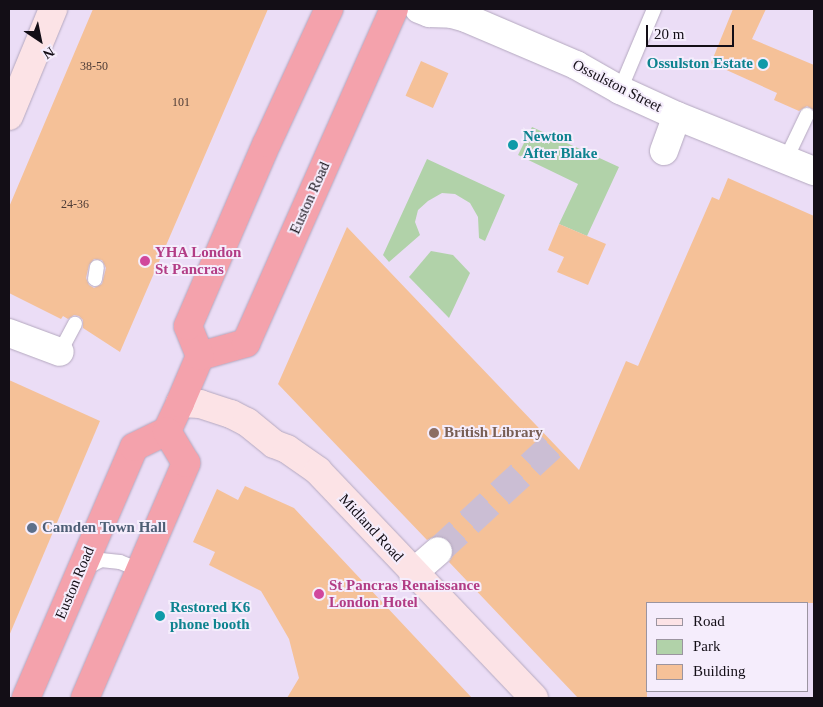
<!DOCTYPE html>
<style>
body{margin:0}
#map{position:relative;width:823px;height:707px;overflow:hidden;background:#ebddf6;font-family:"Times New Roman",serif}
div>[style]{position:absolute}
[style*='--x']{left:calc(var(--x)*1px);top:calc(var(--y)*1px);width:calc(var(--w)*1px);rotate:calc(var(--a)*1deg)}
.green>*{inset:0;background:#b1d2a9}
.building>*{inset:0;background:#f5c198;transform-origin:0 0}
.street-tunnel>*{height:28px;margin-top:-14px;transform-origin:0;background:repeating-linear-gradient(90deg,#cbbed4 0 28px,transparent 0 42px)}
.roads{filter:drop-shadow(0 0 1px #b4a8bf) drop-shadow(0 0 1px #b4a8bf)}
.lane>*{height:14px;margin:-7px;padding:0 7px;transform-origin:7px;border-radius:7px;background:#fff}
.street>*{height:28px;margin:-14px;padding:0 14px;transform-origin:14px;border-radius:14px;background:#fff}
.secondary>*{height:28px;margin:-14px;padding:0 14px;transform-origin:14px;border-radius:14px;background:#fce3e6}
.highway>*{height:28px;margin:-14px;padding:0 14px;transform-origin:14px;border-radius:14px;background:#f4a2ac}
.dots>*{width:14px;height:14px;translate:-50% -50%;box-sizing:border-box;border:2px solid #f5edfc;border-radius:50%}
span{translate:-50% -50%;white-space:nowrap;text-align:center;line-height:1.15;-webkit-text-stroke:4px #f5edfc;paint-order:stroke}
.number-label{font-size:12px;color:#4c3b36}
.number-label span{-webkit-text-stroke-width:0}
.culture-label{font-size:15px;color:#0d838f;font-weight:700}
.right{translate:-100% -50%;text-align:right}
.left{translate:0 -50%;text-align:left}
.street-label{font-size:15px;color:#130e16}
.hotel-label{font-size:15px;color:#b23c85;font-weight:700}
.education-label{font-size:15px;color:#785e54;font-weight:700}
.service-label{font-size:15px;color:#4e5e75;font-weight:700}
.frame{position:absolute;inset:0;border:10px solid #130e16;pointer-events:none}
.legend{position:absolute;left:646px;top:602px;width:162px;height:90px;box-sizing:border-box;background:#f5edfc;border:1px solid #9b94a0;margin:0;padding:6px 9px;list-style:none;font-size:15px;color:#130e16}
.legend li{display:flex;align-items:center;gap:10px;height:25px}
.legend b{width:25px;border:1px solid #9b94a0}
.north{position:absolute;left:15px;top:15px;width:50px;height:50px;-webkit-text-stroke:4px #f5edfc;paint-order:stroke;rotate:146deg;font-size:14px;font-weight:700;line-height:20px;text-align:center;color:#130e16}
.north::after{content:'';display:block;margin:auto;width:18px;height:22px;background:#130e16;clip-path:polygon(50% 0,100% 100%,50% 72%,0 100%)}
.scale{position:absolute;left:646px;top:25px;width:88px;height:22px;box-sizing:border-box;border:2px solid #130e16;border-top:0;padding-left:6px;font-size:15px;line-height:18px;white-space:nowrap;color:#130e16;-webkit-text-stroke:4px #f5edfc;paint-order:stroke}
</style>
<div id="map">
<div class="green">
<div style="clip-path:polygon(532px 127px,619px 167px,587px 236px,559px 224px,578px 184px,518px 155px)"></div>
<div style="clip-path:polygon(427px 159px,505px 195px,485px 241px,479px 238px,478px 217px,470px 203px,455px 194px,442px 193px,428px 201px,418px 210px,415px 222px,420px 235px,389px 262px,383px 255px)"></div>
<div style="clip-path:polygon(431px 251px,453px 255px,470px 273px,449px 318px,409px 277px)"></div>
</div>
<div class="building">
<div style="clip-path:polygon(evenodd,93px 9px,268px 9px,120px 352px,83px 328px,83px 320px,79px 316px,74px 315px,68px 319px,63px 316px,61px 319px,9px 293px,9px 207px,93px 9px,94px 259px,102px 260px,106px 268px,102px 284px,94px 288px,89px 285px,86px 278px,89px 265px,94px 259px)"></div>
<div style="clip-path:polygon(733px 9px,766px 9px,752px 39px,814px 65px,814px 110px,807px 106px,799px 111px,774px 100px,777px 93px,711px 63px)"></div>
<div style="left:421px;top:61px;width:30px;height:38px;rotate:24deg"></div>
<div style="clip-path:polygon(728px 178px,814px 216px,814px 603px,647px 603px,647px 698px,578px 698px,449px 562px,453px 556px,453px 548px,449px 540px,443px 536px,435px 536px,427px 540px,278px 384px,347px 227px,579px 470px,626px 361px,638px 366px,712px 197px,719px 200px)"></div>
<div style="clip-path:polygon(559px 224px,606px 244px,588px 285px,557px 272px,564px 257px,548px 250px)"></div>
<div style="clip-path:polygon(9px 380px,100px 421px,9px 636px)"></div>
<div style="clip-path:polygon(245px 486px,294px 508px,472px 698px,287px 698px,299px 678px,289px 639px,274px 613px,261px 591px,209px 565px,215px 552px,193px 542px,217px 489px,238px 500px)"></div>
</div>
<div class="street-tunnel">
<div style="--x:438;--y:551;--w:158;--a:-42.7"></div>
</div>
<div class="roads">
<div class="lane">
<div style="--x:620;--y:90;--w:88;--a:-67.2"></div>
<div style="--x:786;--y:159;--w:49;--a:-64.5"></div>
<div style="--x:95;--y:279;--w:12;--a:-81"></div>
<div style="--x:60;--y:352;--w:32;--a:-62"></div>
<div style="--x:86;--y:568;--w:17;--a:-28"></div>
<div style="--x:101;--y:560;--w:19;--a:6"></div>
<div style="--x:120;--y:562;--w:22;--a:22"></div>
</div>
<div class="street">
<div style="--x:419;--y:9;--w:11;--a:22"></div>
<div style="--x:429;--y:13;--w:23;--a:2"></div>
<div style="--x:452;--y:14;--w:15;--a:16"></div>
<div style="--x:466;--y:18;--w:120;--a:23.1"></div>
<div style="--x:576;--y:65;--w:51;--a:29.6"></div>
<div style="--x:620;--y:90;--w:63;--a:24.5"></div>
<div style="--x:677;--y:116;--w:148;--a:21.9"></div>
<div style="--x:664;--y:151;--w:37;--a:-70"></div>
<div style="--x:9;--y:333;--w:54;--a:20.4"></div>
<div style="--x:413;--y:573;--w:33;--a:-41"></div>
</div>
<div class="secondary">
<div style="--x:9;--y:116;--w:116;--a:-67.6"></div>
<div style="--x:180;--y:403;--w:20;--a:3"></div>
<div style="--x:200;--y:404;--w:33;--a:18"></div>
<div style="--x:231;--y:414;--w:18;--a:27"></div>
<div style="--x:247;--y:422;--w:35;--a:39"></div>
<div style="--x:274;--y:444;--w:14;--a:21"></div>
<div style="--x:287;--y:449;--w:38;--a:35"></div>
<div style="--x:318;--y:471;--w:313;--a:46.4"></div>
</div>
<div class="highway">
<div style="--x:200;--y:356;--w:48;--a:-15.8"></div>
<div style="--x:246;--y:343;--w:365;--a:-66.1"></div>
<div style="--x:26;--y:698;--w:273;--a:-66.7"></div>
<div style="--x:134;--y:447;--w:37;--a:-26"></div>
<div style="--x:167;--y:431;--w:31;--a:-65"></div>
<div style="--x:180;--y:403;--w:51;--a:-66.9"></div>
<div style="--x:200;--y:356;--w:32;--a:-112"></div>
<div style="--x:188;--y:326;--w:199;--a:-66.7"></div>
<div style="--x:267;--y:143;--w:148;--a:-65.2"></div>
<div style="--x:85;--y:698;--w:256;--a:-66.7"></div>
<div style="--x:186;--y:463;--w:37;--a:-121"></div>
</div>
</div>
<div class="dots">
<div style="left:763px;top:64px;background:#0f9aa8"></div>
<div style="left:513px;top:145px;background:#0f9aa8"></div>
<div style="left:145px;top:261px;background:#d1479c"></div>
<div style="left:434px;top:433px;background:#8d6e63"></div>
<div style="left:32px;top:528px;background:#5c6f8a"></div>
<div style="left:319px;top:594px;background:#d1479c"></div>
<div style="left:160px;top:616px;background:#0f9aa8"></div>
</div>
<div class="number-label">
<span style="left:94px;top:67px">38-50</span>
<span style="left:181px;top:103px">101</span>
<span style="left:75px;top:205px">24-36</span>
</div>
<div class="culture-label">
<span class="right" style="left:753px;top:64px">Ossulston Estate</span>
<span class="left" style="left:523px;top:145px">Newton<br>After Blake</span>
<span class="left" style="left:170px;top:616px">Restored K6<br>phone booth</span>
</div>
<div class="street-label">
<span style="left:617px;top:86px;rotate:27deg">Ossulston Street</span>
<span style="left:310px;top:198px;rotate:-66deg">Euston Road</span>
<span style="left:371px;top:528px;rotate:47deg">Midland Road</span>
<span style="left:75px;top:583px;rotate:-67deg">Euston Road</span>
</div>
<div class="hotel-label">
<span class="left" style="left:155px;top:261px">YHA London<br>St Pancras</span>
<span class="left" style="left:329px;top:594px">St Pancras Renaissance<br>London Hotel</span>
</div>
<div class="education-label">
<span class="left" style="left:444px;top:433px">British Library</span>
</div>
<div class="service-label">
<span class="left" style="left:42px;top:528px">Camden Town Hall</span>
</div>
<div class="frame"></div>
<ul class="legend">
<li><b style="height:6px;background:#fce3e6"></b>Road</li>
<li><b style="height:14px;background:#b1d2a9"></b>Park</li>
<li><b style="height:14px;background:#f5c198"></b>Building</li>
</ul>
<div class="north">N</div>
<div class="scale">20 m</div>
</div>
